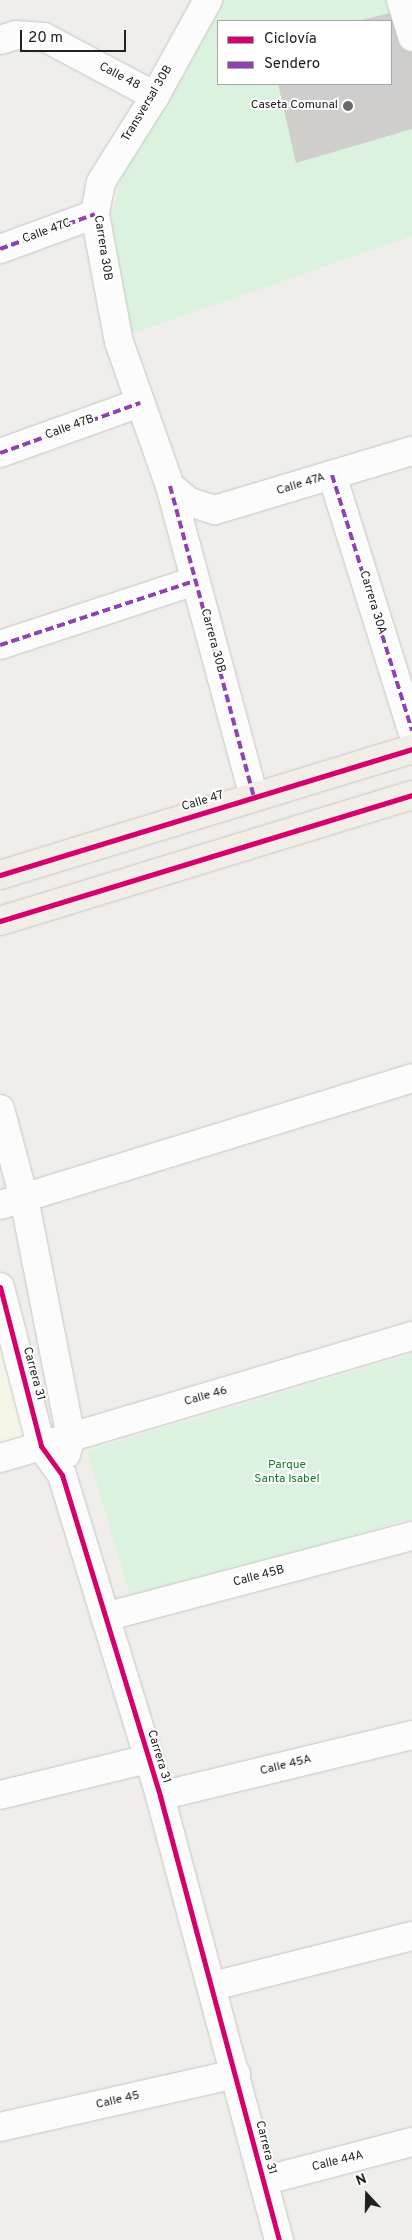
<!DOCTYPE html>
<meta charset="utf-8">
<style>
body{margin:0}
#map{position:relative;width:412px;height:2240px;overflow:hidden;background:#efeeeb;font-family:Overpass,sans-serif}
div>[style]{position:absolute}
[style*='--x']{left:calc(var(--x)*1px);top:calc(var(--y)*1px);width:calc(var(--w)*1px);rotate:calc(var(--a)*1deg)}
.education>*{inset:0;background:#f6f6e8}
.park>*{inset:0;background:#dbf2de}
.building>*{inset:0;background:#d0cecc}
.roads{filter:drop-shadow(0 0 1px #c6c6c4) drop-shadow(0 0 1px #c6c6c4)}
.minor>*{height:28px;margin:-14px;padding:0 14px;transform-origin:14px;border-radius:14px;background:#fdfcfc}
.major>*{height:28px;margin:-14px;padding:0 14px;transform-origin:14px;border-radius:14px;background:#f1eee8}
.quiet>*{height:4px;margin-top:-2px;transform-origin:0;background:repeating-linear-gradient(90deg,#8e44ad 0 8px,transparent 0 12px)}
.cycleway>*{height:5px;margin:-2.5px;padding:0 2.5px;transform-origin:2.5px;border-radius:2.5px;background:#d6006c}
.dots>*{width:14px;height:14px;translate:-50% -50%;box-sizing:border-box;border:2px solid #fff;border-radius:50%}
span{translate:-50% -50%;white-space:nowrap;text-align:center;line-height:1.15;-webkit-text-stroke:4px #fff;paint-order:stroke}
.street-label{font-size:12px;color:#212121}
.poi-label{font-size:12px;color:#212121}
.right{translate:-100% -50%;text-align:right}
.park-label{font-size:12px;color:#157a28}
.legend{position:absolute;left:217px;top:20px;width:175px;height:65px;box-sizing:border-box;background:#fff;border:1px solid #a6a6a6;margin:0;padding:6px 9px;list-style:none;font-size:15px;color:#212121}
.legend li{display:flex;align-items:center;gap:10px;height:25px}
.legend b{width:25px;border:1px solid #a6a6a6}
.north{position:absolute;left:342px;top:2170px;width:50px;height:50px;-webkit-text-stroke:4px #fff;paint-order:stroke;rotate:339deg;font-size:14px;font-weight:700;line-height:20px;text-align:center;color:#212121}
.north::after{content:'';display:block;margin:auto;width:18px;height:22px;background:#212121;clip-path:polygon(50% 0,100% 100%,50% 72%,0 100%)}
.scale{position:absolute;left:20px;top:30px;width:106px;height:22px;box-sizing:border-box;border:2px solid #212121;border-top:0;padding-left:6px;font-size:15px;line-height:18px;white-space:nowrap;color:#212121;-webkit-text-stroke:4px #fff;paint-order:stroke}
</style>
<div id="map">
<div class="education">
<div style="clip-path:polygon(0 1324px,34px 1439px,0 1449px)"></div>
</div>
<div class="park">
<div style="clip-path:polygon(evenodd,210px 0,399px 0,412px 45px,412px 236px,125px 336px,109px 229px,128px 147px,210px 0,218px 21px,391px 21px,391px 84px,218px 84px,218px 21px)"></div>
<div style="clip-path:polygon(412px 1354px,412px 1518px,132px 1602px,87px 1451px)"></div>
</div>
<div class="building">
<div style="clip-path:polygon(401px 10px,412px 50px,412px 129px,296px 163px,278px 84px,391px 84px,391px 21px,358px 21px)"></div>
</div>
<div class="roads">
<div class="minor">
<div style="--x:208;--y:0;--w:110;--a:118.9"></div>
<div style="--x:155;--y:96;--w:102;--a:122.1"></div>
<div style="--x:101;--y:182;--w:33;--a:101"></div>
<div style="--x:95;--y:214;--w:130;--a:79.4"></div>
<div style="--x:119;--y:342;--w:153;--a:70.5"></div>
<div style="--x:170;--y:486;--w:25;--a:40"></div>
<div style="--x:189;--y:502;--w:27;--a:17"></div>
<div style="--x:215;--y:510;--w:206;--a:-16.7"></div>
<div style="--x:401;--y:0;--w:39;--a:73"></div>
<div style="--x:0;--y:40;--w:17;--a:-17"></div>
<div style="--x:16;--y:35;--w:28;--a:4"></div>
<div style="--x:44;--y:37;--w:126;--a:28"></div>
<div style="--x:0;--y:249;--w:101;--a:-20.2"></div>
<div style="--x:0;--y:453;--w:149;--a:-19.7"></div>
<div style="--x:332;--y:475;--w:268;--a:72.6"></div>
<div style="--x:170;--y:486;--w:322;--a:74.9"></div>
<div style="--x:0;--y:645;--w:205;--a:-18.2"></div>
<div style="--x:0;--y:1109;--w:92;--a:74.9"></div>
<div style="--x:24;--y:1198;--w:244;--a:78.9"></div>
<div style="--x:71;--y:1437;--w:18;--a:106"></div>
<div style="--x:0;--y:1205;--w:431;--a:-17.1"></div>
<div style="--x:0;--y:1287;--w:164;--a:75.5"></div>
<div style="--x:41;--y:1446;--w:36;--a:54"></div>
<div style="--x:62;--y:1475;--w:336;--a:73"></div>
<div style="--x:160;--y:1796;--w:460;--a:75"></div>
<div style="--x:0;--y:1458;--w:430;--a:-16.5"></div>
<div style="--x:105;--y:1617;--w:318;--a:-14.8"></div>
<div style="--x:0;--y:1795;--w:152;--a:-13.7"></div>
<div style="--x:160;--y:1796;--w:259;--a:-13.6"></div>
<div style="--x:213;--y:1986;--w:205;--a:-14.1"></div>
<div style="--x:0;--y:2127;--w:242;--a:-12.7"></div>
<div style="--x:263;--y:2181;--w:154;--a:-14.7"></div>
</div>
<div class="major">
<div style="--x:0;--y:875;--w:431;--a:-17"></div>
<div style="--x:0;--y:921;--w:431;--a:-17"></div>
</div>
</div>
<div class="quiet">
<div style="--x:0;--y:249;--w:101;--a:-20.2"></div>
<div style="--x:0;--y:453;--w:149;--a:-19.7"></div>
<div style="--x:332;--y:475;--w:268;--a:72.6"></div>
<div style="--x:170;--y:486;--w:322;--a:74.9"></div>
<div style="--x:0;--y:645;--w:205;--a:-18.2"></div>
</div>
<div class="cycleway">
<div style="--x:0;--y:875;--w:431;--a:-17"></div>
<div style="--x:0;--y:921;--w:431;--a:-17"></div>
<div style="--x:0;--y:1287;--w:164;--a:75.5"></div>
<div style="--x:41;--y:1446;--w:36;--a:54"></div>
<div style="--x:62;--y:1475;--w:336;--a:73"></div>
<div style="--x:160;--y:1796;--w:460;--a:75"></div>
</div>
<div class="dots">
<div style="left:348px;top:106px;background:#696968"></div>
</div>
<div class="street-label">
<span style="left:119px;top:77px;rotate:28deg">Calle 48</span>
<span style="left:148px;top:104px;rotate:-59deg">Transversal 30B</span>
<span style="left:47px;top:232px;rotate:-20deg">Calle 47C</span>
<span style="left:102px;top:248px;rotate:81deg">Carrera 30B</span>
<span style="left:70px;top:428px;rotate:-20deg">Calle 47B</span>
<span style="left:301px;top:485px;rotate:-17deg">Calle 47A</span>
<span style="left:372px;top:603px;rotate:73deg">Carrera 30A</span>
<span style="left:212px;top:641px;rotate:75deg">Carrera 30B</span>
<span style="left:203px;top:802px;rotate:-17deg">Calle 47</span>
<span style="left:33px;top:1374px;rotate:75deg">Carrera 31</span>
<span style="left:206px;top:1397px;rotate:-16deg">Calle 46</span>
<span style="left:259px;top:1577px;rotate:-15deg">Calle 45B</span>
<span style="left:158px;top:1757px;rotate:73deg">Carrera 31</span>
<span style="left:286px;top:1766px;rotate:-14deg">Calle 45A</span>
<span style="left:118px;top:2101px;rotate:-13deg">Calle 45</span>
<span style="left:265px;top:2148px;rotate:76deg">Carrera 31</span>
<span style="left:338px;top:2162px;rotate:-14deg">Calle 44A</span>
</div>
<div class="poi-label">
<span class="right" style="left:338px;top:106px">Caseta Comunal</span>
</div>
<div class="park-label">
<span style="left:287px;top:1473px">Parque<br>Santa Isabel</span>
</div>
<ul class="legend">
<li><b style="height:6px;background:#d6006c"></b>Ciclovía</li>
<li><b style="height:6px;background:#8e44ad"></b>Sendero</li>
</ul>
<div class="north">N</div>
<div class="scale">20 m</div>
</div>
